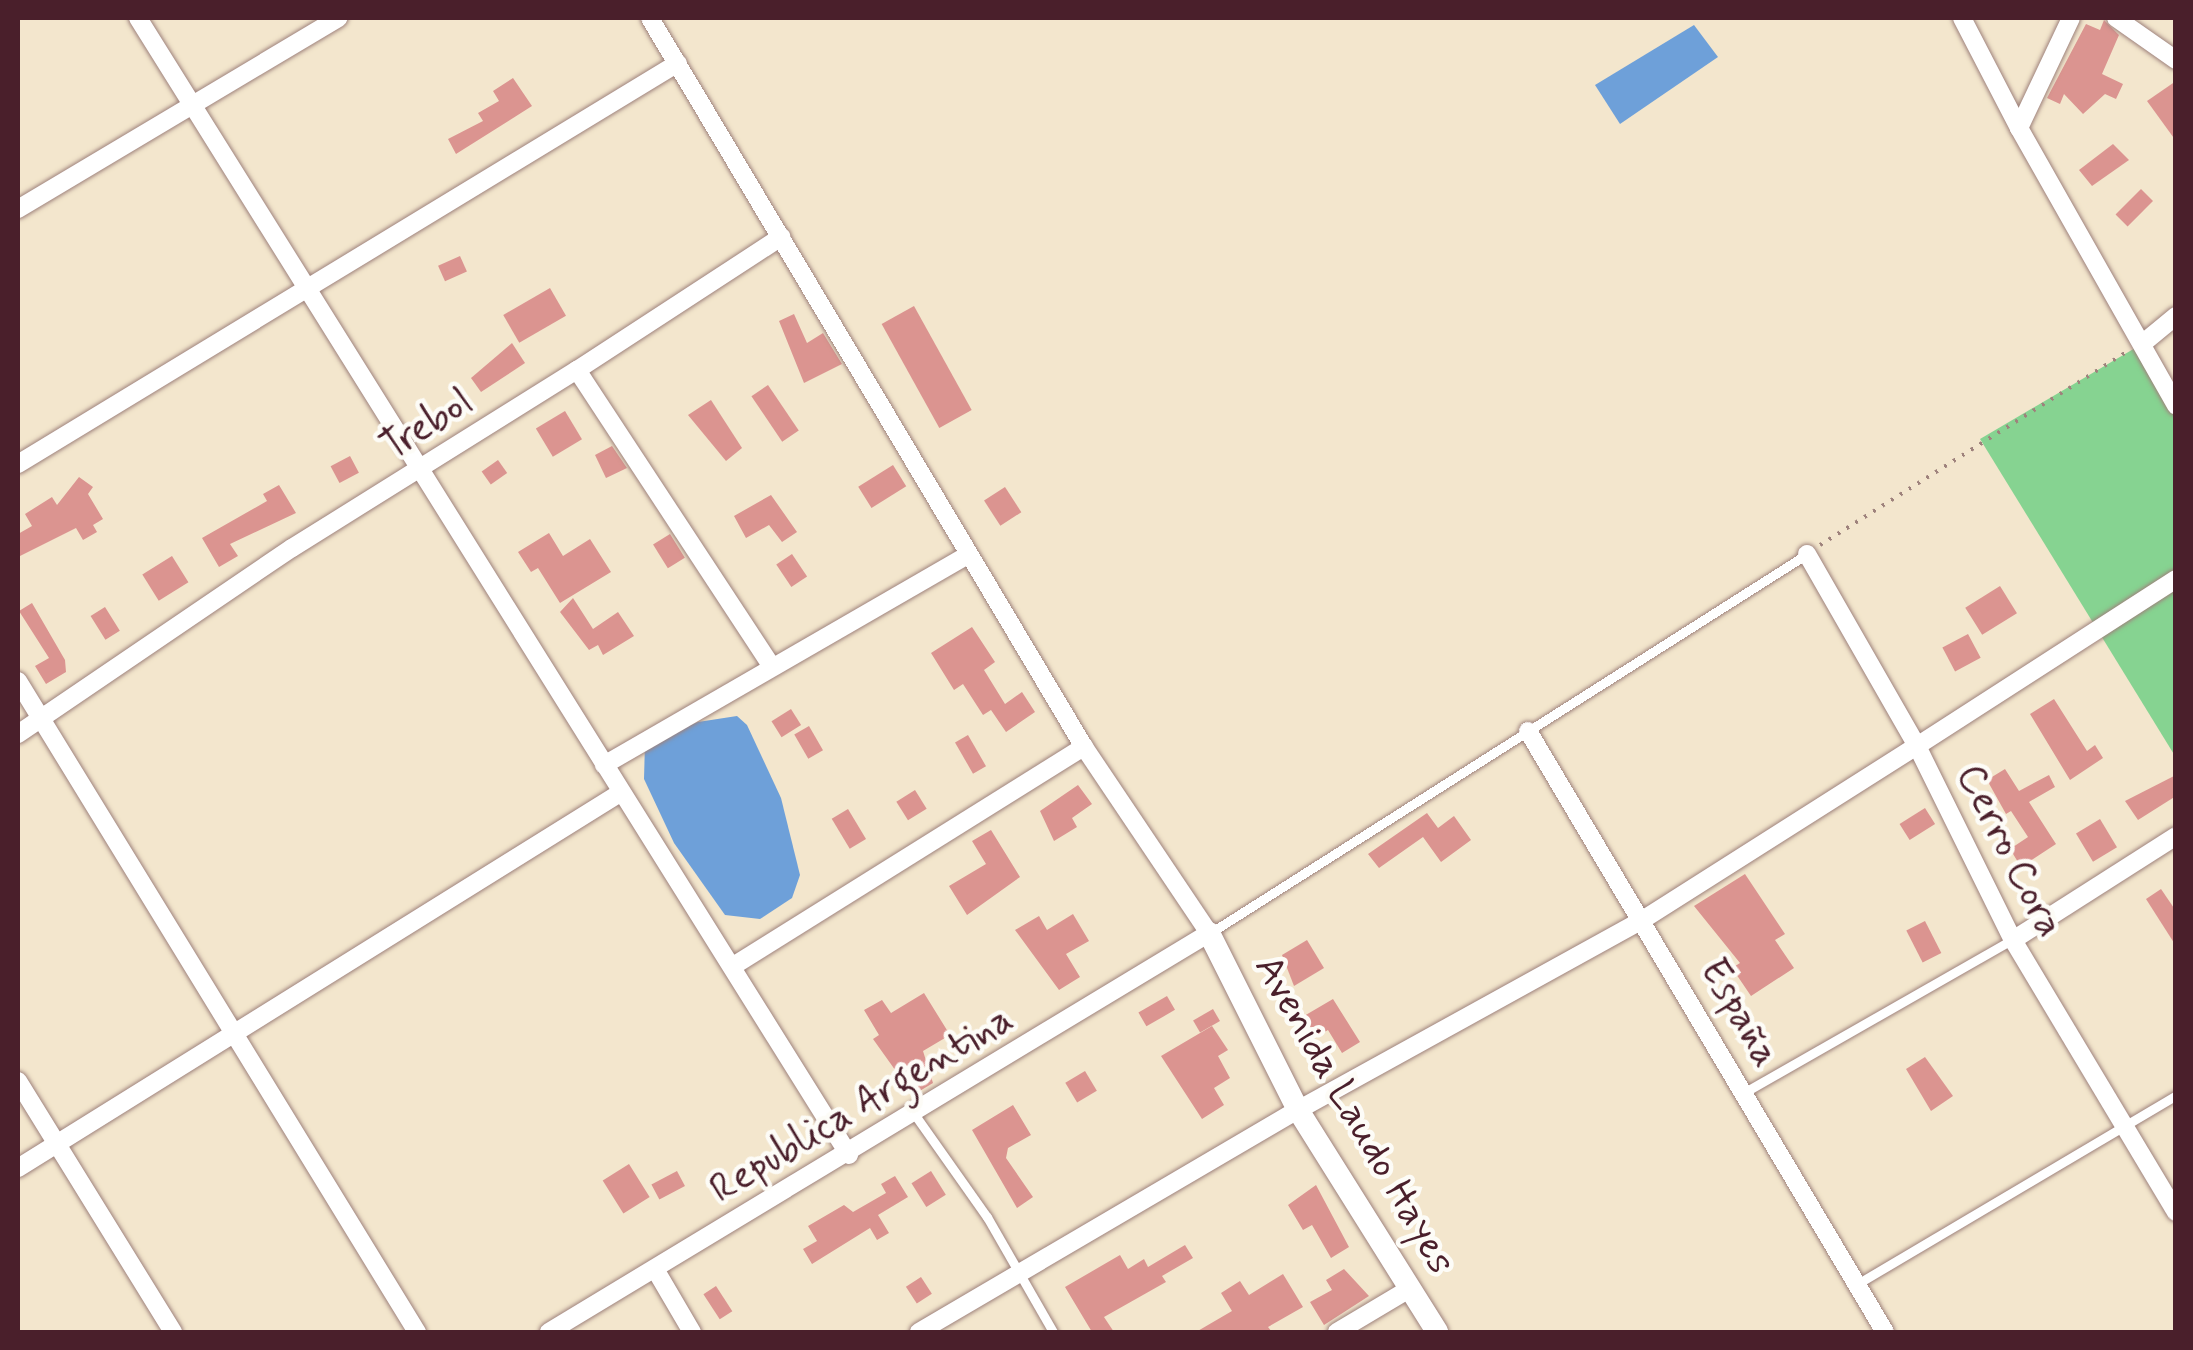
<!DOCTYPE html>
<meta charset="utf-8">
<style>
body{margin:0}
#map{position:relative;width:2193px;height:1350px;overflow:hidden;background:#f3e6cd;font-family:Mynerve,sans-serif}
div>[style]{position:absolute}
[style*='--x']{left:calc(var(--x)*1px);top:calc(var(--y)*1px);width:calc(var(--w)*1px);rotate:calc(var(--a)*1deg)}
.green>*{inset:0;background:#86d391}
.water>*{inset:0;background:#6ea0d9}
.building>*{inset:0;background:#db9490;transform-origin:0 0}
.path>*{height:4px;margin-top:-2px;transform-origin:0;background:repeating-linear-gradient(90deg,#9e827c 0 2.5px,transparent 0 10.5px)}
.roads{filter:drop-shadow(0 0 2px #9e827c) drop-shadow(0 0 2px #9e827c)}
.service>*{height:9px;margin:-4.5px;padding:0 4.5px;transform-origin:4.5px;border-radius:4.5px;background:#fff}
.minor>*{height:18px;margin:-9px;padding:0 9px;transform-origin:9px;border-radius:9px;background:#fff}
.tertiary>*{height:22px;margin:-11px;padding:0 11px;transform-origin:11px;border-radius:11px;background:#fff}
span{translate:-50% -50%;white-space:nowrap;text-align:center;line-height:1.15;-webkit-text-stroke:9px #fdfcf7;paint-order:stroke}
.street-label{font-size:40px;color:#4a1f2b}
.frame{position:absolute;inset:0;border:20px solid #4a1f2b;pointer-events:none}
</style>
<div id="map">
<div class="green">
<div style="clip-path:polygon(2142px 344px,2175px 406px,2175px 756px,1980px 439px)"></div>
</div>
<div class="water">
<div style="clip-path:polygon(1694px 25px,1718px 57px,1620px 124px,1595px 85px)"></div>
<div style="clip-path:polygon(737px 716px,747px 725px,781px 798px,800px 875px,792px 898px,760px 919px,725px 915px,674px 843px,644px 779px,645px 743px,698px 722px)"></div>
</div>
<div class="building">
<div style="clip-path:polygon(2104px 20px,2119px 35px,2102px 74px,2123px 84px,2116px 99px,2105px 94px,2083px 114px,2064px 94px,2060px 104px,2047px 98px,2086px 24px,2100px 30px)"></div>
<div style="clip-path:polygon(513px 78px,532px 106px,456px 154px,448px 139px,483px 121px,478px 113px,499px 101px,493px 91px)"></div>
<div style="clip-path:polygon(2176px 81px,2176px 141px,2147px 101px)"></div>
<div style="clip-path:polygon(2113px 144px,2129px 160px,2092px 186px,2079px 170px)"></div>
<div style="left:2141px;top:189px;width:17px;height:36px;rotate:45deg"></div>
<div style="left:460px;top:256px;width:17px;height:24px;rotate:66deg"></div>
<div style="left:550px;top:288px;width:32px;height:54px;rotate:60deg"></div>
<div style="left:914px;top:306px;width:119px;height:37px;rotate:61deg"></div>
<div style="clip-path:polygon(794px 314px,807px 343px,823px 333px,842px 364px,804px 383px,779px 321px)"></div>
<div style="clip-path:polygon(512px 343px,525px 363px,481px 392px,471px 378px)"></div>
<div style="left:768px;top:385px;width:55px;height:20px;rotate:56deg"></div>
<div style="clip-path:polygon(711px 400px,742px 448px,726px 461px,688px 415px)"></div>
<div style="left:565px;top:411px;width:33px;height:34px;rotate:59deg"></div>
<div style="clip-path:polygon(612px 446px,627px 468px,606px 478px,595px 455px)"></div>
<div style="left:350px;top:456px;width:19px;height:22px;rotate:62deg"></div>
<div style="left:498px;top:460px;width:16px;height:20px;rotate:55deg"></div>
<div style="left:893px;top:465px;width:25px;height:41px;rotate:58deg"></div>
<div style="clip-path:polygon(79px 477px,93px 487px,88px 494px,103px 519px,93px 525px,97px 532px,83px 540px,76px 528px,18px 557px,18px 534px,32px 526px,25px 514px,52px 497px,57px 505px)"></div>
<div style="clip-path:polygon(279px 485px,296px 513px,230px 544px,238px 556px,219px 567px,202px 538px,267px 501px,263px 494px)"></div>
<div style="left:1005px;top:487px;width:30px;height:25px;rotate:57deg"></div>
<div style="clip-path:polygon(771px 495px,797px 532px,782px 542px,769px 525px,746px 538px,734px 516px)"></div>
<div style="clip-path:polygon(549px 533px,563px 556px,590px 539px,611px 572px,560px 603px,538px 568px,531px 572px,518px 552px)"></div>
<div style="left:670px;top:534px;width:28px;height:20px;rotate:58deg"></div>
<div style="left:792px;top:554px;width:27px;height:19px;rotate:56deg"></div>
<div style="left:172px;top:556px;width:31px;height:35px;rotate:58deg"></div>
<div style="left:2000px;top:586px;width:32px;height:41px;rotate:58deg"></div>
<div style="clip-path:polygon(573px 598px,593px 629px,618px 612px,634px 636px,603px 655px,598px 645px,589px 650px,560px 612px)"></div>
<div style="clip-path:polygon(32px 603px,65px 660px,66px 672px,46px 684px,35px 666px,49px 658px,19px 611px)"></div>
<div style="left:105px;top:607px;width:28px;height:17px;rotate:58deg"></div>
<div style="clip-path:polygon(972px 627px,995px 662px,984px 670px,1005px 704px,1022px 692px,1035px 712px,1006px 732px,991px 710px,983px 715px,963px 684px,954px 690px,931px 653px)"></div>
<div style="left:1968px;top:634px;width:27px;height:29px;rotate:62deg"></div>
<div style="clip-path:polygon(2054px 699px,2087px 751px,2095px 745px,2103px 758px,2070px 780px,2030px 714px)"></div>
<div style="left:791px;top:709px;width:19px;height:23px;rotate:58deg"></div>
<div style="left:809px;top:726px;width:28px;height:17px;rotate:60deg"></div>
<div style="left:968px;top:735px;width:36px;height:15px;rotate:60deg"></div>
<div style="clip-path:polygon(2005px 769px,2019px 791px,2049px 775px,2055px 787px,2029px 802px,2056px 844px,2021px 867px,2010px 849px,2028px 837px,2011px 811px,2006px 814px,1987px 780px)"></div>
<div style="clip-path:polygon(2176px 775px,2176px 796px,2138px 820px,2125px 801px)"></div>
<div style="clip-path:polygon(1078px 785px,1092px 804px,1072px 818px,1077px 827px,1054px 841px,1040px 811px)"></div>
<div style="left:915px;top:790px;width:22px;height:22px;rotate:58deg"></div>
<div style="left:1925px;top:808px;width:19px;height:30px;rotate:58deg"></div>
<div style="left:848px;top:809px;width:35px;height:19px;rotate:59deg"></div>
<div style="clip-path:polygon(1427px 813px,1438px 828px,1454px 816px,1471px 840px,1441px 862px,1423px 837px,1379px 868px,1368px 854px)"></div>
<div style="left:2100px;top:819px;width:33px;height:28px;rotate:59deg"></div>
<div style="clip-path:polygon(991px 830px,1020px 877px,967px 915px,949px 886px,986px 864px,972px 841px)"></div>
<div style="clip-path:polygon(1745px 874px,1785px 934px,1775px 940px,1794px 968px,1751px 996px,1732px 968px,1740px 963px,1694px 906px)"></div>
<div style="clip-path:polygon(2161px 889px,2176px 911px,2176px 946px,2146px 899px)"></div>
<div style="clip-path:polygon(1073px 914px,1089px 941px,1066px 954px,1080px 977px,1059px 990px,1015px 930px,1039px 916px,1047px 930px)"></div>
<div style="left:1925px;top:921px;width:36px;height:21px;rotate:63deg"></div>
<div style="clip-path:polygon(1307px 940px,1324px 968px,1294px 986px,1282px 955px)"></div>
<div style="clip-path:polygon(924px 993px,950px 1035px,923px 1051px,933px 1083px,913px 1095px,873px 1039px,879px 1035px,864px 1010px,882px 1000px,891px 1013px)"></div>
<div style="left:1167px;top:996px;width:16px;height:33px;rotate:60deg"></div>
<div style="clip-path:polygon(1333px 999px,1360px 1042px,1342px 1053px,1328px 1030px,1316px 1037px,1304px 1016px)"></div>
<div style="left:1213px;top:1009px;width:14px;height:23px;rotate:60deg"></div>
<div style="clip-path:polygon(1212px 1026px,1228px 1050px,1218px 1056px,1230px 1078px,1214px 1088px,1224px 1105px,1202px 1119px,1161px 1056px)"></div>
<div style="clip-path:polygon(1925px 1057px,1953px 1096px,1931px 1111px,1906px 1069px)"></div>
<div style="left:1085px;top:1071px;width:23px;height:23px;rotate:59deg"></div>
<div style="clip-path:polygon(1013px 1105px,1031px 1135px,1008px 1148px,1006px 1158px,1033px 1197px,1017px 1208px,972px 1130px)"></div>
<div style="left:629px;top:1164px;width:39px;height:31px;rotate:58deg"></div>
<div style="left:677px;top:1171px;width:17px;height:29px;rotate:62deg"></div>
<div style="left:931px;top:1171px;width:28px;height:23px;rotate:58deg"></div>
<div style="clip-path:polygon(895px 1176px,908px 1197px,878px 1215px,889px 1233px,877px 1240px,870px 1228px,812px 1264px,803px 1249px,817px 1241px,808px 1226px,844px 1205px,853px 1212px,886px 1193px,881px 1184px)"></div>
<div style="clip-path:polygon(1316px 1185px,1349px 1247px,1331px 1258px,1312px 1225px,1303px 1230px,1288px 1205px)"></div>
<div style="clip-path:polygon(1185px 1245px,1193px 1258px,1162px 1276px,1166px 1282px,1104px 1317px,1114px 1332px,1092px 1332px,1065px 1287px,1120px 1255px,1128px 1269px,1144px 1259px,1148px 1267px)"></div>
<div style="clip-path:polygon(1344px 1269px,1369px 1296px,1324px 1325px,1310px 1302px,1332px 1290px,1326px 1280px)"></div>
<div style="clip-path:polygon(1283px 1274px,1303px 1307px,1268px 1327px,1272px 1332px,1196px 1332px,1232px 1311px,1221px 1293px,1240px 1281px,1249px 1295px)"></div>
<div style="left:921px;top:1277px;width:20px;height:18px;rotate:57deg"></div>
<div style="left:716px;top:1286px;width:30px;height:15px;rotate:57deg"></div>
</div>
<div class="path">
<div style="--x:1820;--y:545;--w:360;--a:-32.2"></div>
</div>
<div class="roads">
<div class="service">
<div style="--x:1210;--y:933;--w:707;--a:-32.41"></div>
<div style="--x:1745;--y:1092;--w:307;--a:-29.7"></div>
<div style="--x:915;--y:1115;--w:125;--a:54.8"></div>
<div style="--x:987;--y:1217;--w:133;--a:60.1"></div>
<div style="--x:1857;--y:1284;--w:371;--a:-30.6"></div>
</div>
<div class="minor">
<div style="--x:138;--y:18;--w:1341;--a:57.98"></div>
<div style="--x:1962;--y:18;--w:124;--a:62.6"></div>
<div style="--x:2071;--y:18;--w:122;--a:115.3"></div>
<div style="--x:2019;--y:128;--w:319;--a:60.5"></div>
<div style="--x:2116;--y:18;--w:73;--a:35"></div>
<div style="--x:18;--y:209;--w:373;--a:-30.8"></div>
<div style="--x:2142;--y:344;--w:44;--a:-39.5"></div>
<div style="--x:577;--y:370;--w:244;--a:-33.1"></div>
<div style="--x:18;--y:464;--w:772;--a:-31.28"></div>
<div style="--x:1807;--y:554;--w:221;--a:60.2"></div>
<div style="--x:1917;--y:746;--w:308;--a:-32.8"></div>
<div style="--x:18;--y:681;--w:764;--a:58.5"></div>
<div style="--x:1528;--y:731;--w:699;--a:59.29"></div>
<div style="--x:18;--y:734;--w:331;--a:-34.2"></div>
<div style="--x:292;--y:548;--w:336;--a:-32"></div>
<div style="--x:577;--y:370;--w:355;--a:56.7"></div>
<div style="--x:604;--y:765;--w:420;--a:-30"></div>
<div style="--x:2013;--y:940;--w:193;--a:-32.5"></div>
<div style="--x:733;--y:966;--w:414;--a:-32"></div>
<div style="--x:18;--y:1081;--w:295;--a:58.3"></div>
<div style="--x:18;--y:1168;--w:709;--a:-31.92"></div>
<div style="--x:655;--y:1269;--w:73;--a:59.6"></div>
<div style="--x:549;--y:1332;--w:771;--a:-31.15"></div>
<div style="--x:1209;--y:933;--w:224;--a:-123.9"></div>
<div style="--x:1084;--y:747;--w:848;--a:-120.77"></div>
<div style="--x:919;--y:1332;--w:439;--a:-30.4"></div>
<div style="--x:1298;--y:1110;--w:395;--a:-28.9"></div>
<div style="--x:1644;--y:919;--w:323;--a:-32.4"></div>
<div style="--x:1917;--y:746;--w:216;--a:63.7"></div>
<div style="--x:2013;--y:940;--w:317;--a:59.1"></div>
<div style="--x:1337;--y:1332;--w:84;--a:-30.8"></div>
</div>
<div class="tertiary">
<div style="--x:1209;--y:933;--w:198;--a:63.3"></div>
<div style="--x:1298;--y:1110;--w:262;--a:57.9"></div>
</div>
</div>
<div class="street-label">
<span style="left:427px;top:425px;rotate:-32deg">Trebol</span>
<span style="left:2009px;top:851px;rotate:63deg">Cerro Cora</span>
<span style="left:1739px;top:1013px;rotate:60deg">España</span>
<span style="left:862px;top:1105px;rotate:-31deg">Republica Argentina</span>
<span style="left:1354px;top:1115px;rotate:60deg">Avenida Laudo Hayes</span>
</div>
<div class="frame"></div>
</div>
